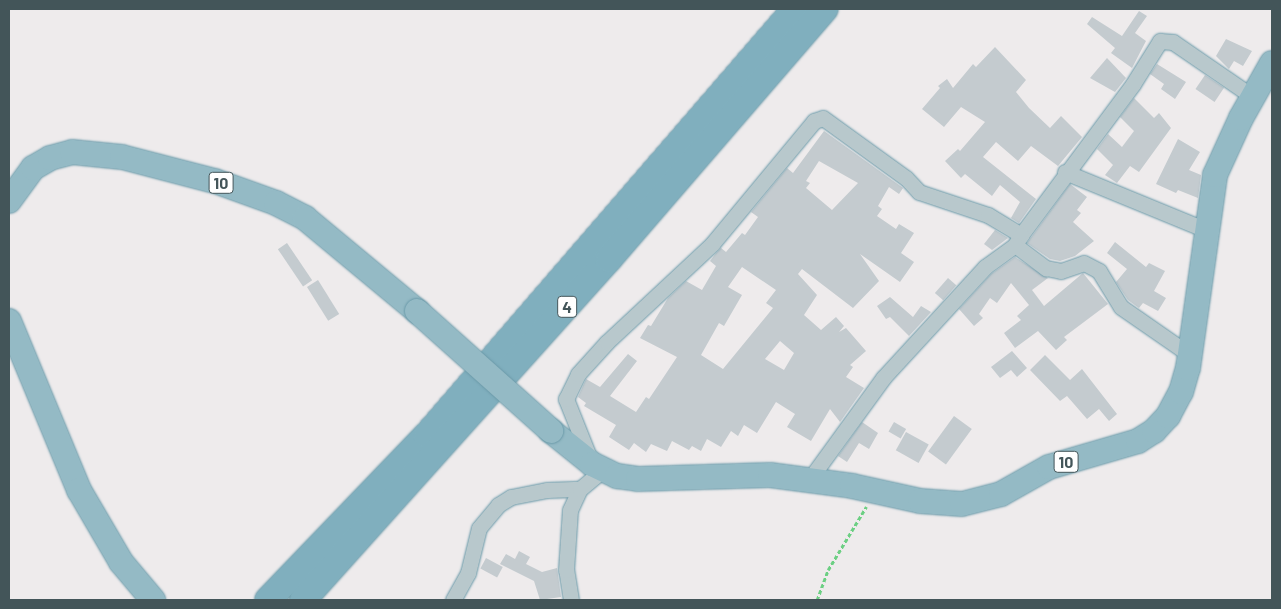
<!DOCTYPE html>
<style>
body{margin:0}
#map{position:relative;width:1281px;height:609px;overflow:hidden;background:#eeebec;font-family:Barlow,sans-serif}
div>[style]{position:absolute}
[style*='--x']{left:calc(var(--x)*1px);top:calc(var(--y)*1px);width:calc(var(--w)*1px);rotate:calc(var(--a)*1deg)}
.building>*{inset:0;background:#c4cbcf;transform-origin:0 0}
.path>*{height:2.5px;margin-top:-1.25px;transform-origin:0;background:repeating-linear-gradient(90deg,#6ccf83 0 4px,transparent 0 6.5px)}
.roads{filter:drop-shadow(0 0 1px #6b9aa9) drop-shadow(0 0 1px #6b9aa9)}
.minor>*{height:15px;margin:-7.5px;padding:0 7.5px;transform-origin:7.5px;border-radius:7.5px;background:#b8c8cc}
.trunk>*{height:24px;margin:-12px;padding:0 12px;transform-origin:12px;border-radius:12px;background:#94bac5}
.motorway>*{height:26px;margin:-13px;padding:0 13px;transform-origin:13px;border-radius:13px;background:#80afbe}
.bridges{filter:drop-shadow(0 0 1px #6b9aa9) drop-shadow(0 0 1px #6b9aa9)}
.trunk-bridge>*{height:24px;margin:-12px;padding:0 12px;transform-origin:12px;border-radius:12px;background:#94bac5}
span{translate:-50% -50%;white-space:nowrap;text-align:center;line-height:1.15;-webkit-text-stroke:4px #fff;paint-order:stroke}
.shield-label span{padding:1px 4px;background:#fff;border:1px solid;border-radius:4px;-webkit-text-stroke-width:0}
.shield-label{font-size:16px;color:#435559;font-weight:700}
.frame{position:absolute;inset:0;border:10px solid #435559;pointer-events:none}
</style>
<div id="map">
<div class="building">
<div style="clip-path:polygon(1139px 11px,1147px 16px,1135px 33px,1146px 41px,1132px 68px,1111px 53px,1115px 48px,1087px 24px,1092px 17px,1122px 36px)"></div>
<div style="clip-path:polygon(1226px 39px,1252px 51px,1243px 66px,1234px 61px,1229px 69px,1216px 56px)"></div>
<div style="clip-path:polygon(995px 47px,1026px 80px,1016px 92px,1029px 108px,1050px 128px,1061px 116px,1082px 137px,1058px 166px,1031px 146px,1018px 161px,996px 142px,983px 157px,1036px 199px,1019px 223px,1011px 218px,1020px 202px,1000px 185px,992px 196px,965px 174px,961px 178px,945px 161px,958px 149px,960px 151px,985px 122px,961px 107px,944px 127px,922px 109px,940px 88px,938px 86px,947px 79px,953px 88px,973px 64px,976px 67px)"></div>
<div style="clip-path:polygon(1107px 58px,1126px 78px,1115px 92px,1090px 78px)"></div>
<div style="clip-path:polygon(1157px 64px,1186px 82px,1175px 99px,1161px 89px,1164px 84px,1150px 74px)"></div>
<div style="left:1205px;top:75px;width:23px;height:17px;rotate:34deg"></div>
<div style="clip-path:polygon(1134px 98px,1154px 118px,1159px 113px,1171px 128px,1139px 172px,1130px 166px,1117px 183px,1105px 175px,1113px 165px,1097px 149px,1108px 134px,1122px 147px,1134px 131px,1120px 117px)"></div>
<div style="clip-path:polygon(evenodd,824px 131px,903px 188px,899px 194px,889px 187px,878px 206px,882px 209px,877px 216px,896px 229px,899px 224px,914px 233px,901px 253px,914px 262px,900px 282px,860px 254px,879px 281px,853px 308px,802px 269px,798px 274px,817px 295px,804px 315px,821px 330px,836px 317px,844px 326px,839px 332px,846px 328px,866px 351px,850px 365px,853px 367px,846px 377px,864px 388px,840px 422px,830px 409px,811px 441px,787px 427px,795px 414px,776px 402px,757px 433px,744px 425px,738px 436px,731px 431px,721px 447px,707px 439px,701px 451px,692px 446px,689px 450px,672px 441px,667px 451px,651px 444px,646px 452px,634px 443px,629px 450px,609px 437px,616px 425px,584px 406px,586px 403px,578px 397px,586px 379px,600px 387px,628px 354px,637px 361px,610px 396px,636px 412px,646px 397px,649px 399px,677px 357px,640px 338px,648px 325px,651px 326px,668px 298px,686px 281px,702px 290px,716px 266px,710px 261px,716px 253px,721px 248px,726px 252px,742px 233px,745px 235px,758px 217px,751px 212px,787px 168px,793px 173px,824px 131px,819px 161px,858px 183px,832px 210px,806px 188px,810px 183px,806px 181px,819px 161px,824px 131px,742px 267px,776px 290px,766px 303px,773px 308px,723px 369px,701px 355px,719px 323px,724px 326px,742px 295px,728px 287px,742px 267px,824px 131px,780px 341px,794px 353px,784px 370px,765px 359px,780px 341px)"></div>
<div style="clip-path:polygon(1178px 139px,1200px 152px,1189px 170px,1201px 175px,1198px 198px,1178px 190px,1176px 193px,1156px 184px)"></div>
<div style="clip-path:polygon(1070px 184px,1087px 197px,1077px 210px,1081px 213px,1073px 222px,1094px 241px,1075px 256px,1060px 261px,1050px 259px,1027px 243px)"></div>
<div style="clip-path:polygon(995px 230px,1008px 238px,992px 250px,984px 244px)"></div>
<div style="clip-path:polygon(1115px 242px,1146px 267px,1149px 263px,1165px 271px,1154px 291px,1166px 298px,1158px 311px,1143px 303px,1139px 308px,1128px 300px,1116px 282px,1127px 269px,1107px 253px)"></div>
<div style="left:287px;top:243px;width:45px;height:11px;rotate:56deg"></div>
<div style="clip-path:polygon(1015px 257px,1048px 278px,1032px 290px,1044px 306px,1083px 273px,1108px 304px,1064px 337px,1067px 340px,1056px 350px,1038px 331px,1015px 348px,1004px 333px,1021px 320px,1017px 316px,1029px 305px,1011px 283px,997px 303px,990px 298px,979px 314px,983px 318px,974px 326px,959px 309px,991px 274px)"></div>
<div style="left:948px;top:278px;width:11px;height:20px;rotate:41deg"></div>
<div style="left:318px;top:280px;width:40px;height:13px;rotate:58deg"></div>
<div style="clip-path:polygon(890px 297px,913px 317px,921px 306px,931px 312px,909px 336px,890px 317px,886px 319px,877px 306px)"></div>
<div style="clip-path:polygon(1012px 351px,1027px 368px,1017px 377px,1011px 370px,1000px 378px,991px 367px)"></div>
<div style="clip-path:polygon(1045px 355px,1070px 380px,1082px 369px,1117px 414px,1109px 421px,1099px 409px,1087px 419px,1067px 396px,1060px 401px,1030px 370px)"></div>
<div style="left:954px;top:416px;width:22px;height:44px;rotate:36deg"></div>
<div style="clip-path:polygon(862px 422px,878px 433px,869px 449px,859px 443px,847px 462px,838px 456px)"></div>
<div style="left:894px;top:422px;width:14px;height:11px;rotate:30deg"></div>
<div style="left:906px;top:432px;width:26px;height:21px;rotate:29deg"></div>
<div style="clip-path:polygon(519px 551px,530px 557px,526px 564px,542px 572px,557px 568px,561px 597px,540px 600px,534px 581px,500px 564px,506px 554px,515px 559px)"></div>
<div style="left:486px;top:558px;width:19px;height:12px;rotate:28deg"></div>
</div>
<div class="path">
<div style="--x:817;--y:600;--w:32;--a:-70"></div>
<div style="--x:828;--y:570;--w:74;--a:-58.9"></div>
</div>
<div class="roads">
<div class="minor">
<div style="--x:1065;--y:172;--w:156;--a:22.3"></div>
<div style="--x:1021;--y:235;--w:188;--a:-53.4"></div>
<div style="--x:1133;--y:84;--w:51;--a:-57.9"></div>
<div style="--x:1160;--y:41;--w:13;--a:4"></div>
<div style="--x:1173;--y:42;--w:97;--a:34.5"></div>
<div style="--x:590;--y:459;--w:65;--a:-111.8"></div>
<div style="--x:566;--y:399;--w:28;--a:-64"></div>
<div style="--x:578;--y:374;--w:43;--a:-47.8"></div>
<div style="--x:607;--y:342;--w:144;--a:-43"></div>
<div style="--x:712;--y:244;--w:160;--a:-50.3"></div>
<div style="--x:814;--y:121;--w:9;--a:-18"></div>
<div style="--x:823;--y:118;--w:102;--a:35.9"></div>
<div style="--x:906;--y:178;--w:19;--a:47"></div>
<div style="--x:919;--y:192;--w:73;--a:18.4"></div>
<div style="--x:988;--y:215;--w:39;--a:31"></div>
<div style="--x:1021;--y:235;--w:12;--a:121"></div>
<div style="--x:1015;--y:245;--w:39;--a:37"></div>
<div style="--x:1046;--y:268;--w:15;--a:11"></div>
<div style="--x:1061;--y:271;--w:24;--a:-19"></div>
<div style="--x:1084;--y:263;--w:17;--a:28"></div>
<div style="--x:1099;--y:271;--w:42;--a:58.6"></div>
<div style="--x:1121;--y:307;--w:84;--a:34.8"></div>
<div style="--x:809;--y:480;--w:126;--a:-54"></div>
<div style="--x:883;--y:378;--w:151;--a:-47.4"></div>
<div style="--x:985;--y:267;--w:37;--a:-36"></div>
<div style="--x:453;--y:600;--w:31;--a:-61"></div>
<div style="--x:468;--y:573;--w:46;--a:-76.3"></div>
<div style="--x:479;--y:528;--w:30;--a:-50"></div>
<div style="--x:498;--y:505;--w:15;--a:-32"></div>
<div style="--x:511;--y:497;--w:37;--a:-11"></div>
<div style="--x:547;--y:490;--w:33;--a:-2"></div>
<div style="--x:571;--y:600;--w:30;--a:-99"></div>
<div style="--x:566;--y:570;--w:60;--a:-86.2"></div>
<div style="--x:570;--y:510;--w:23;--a:-65"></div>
<div style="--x:580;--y:489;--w:30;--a:-40"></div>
</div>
<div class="trunk">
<div style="--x:9;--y:201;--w:41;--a:-54"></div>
<div style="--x:33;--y:168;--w:20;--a:-30"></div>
<div style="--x:50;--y:158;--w:23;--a:-15"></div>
<div style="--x:72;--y:152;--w:50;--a:5.7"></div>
<div style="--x:122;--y:157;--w:96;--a:14.5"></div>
<div style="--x:215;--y:181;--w:65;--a:19.8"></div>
<div style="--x:276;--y:203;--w:33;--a:27"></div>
<div style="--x:305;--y:218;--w:146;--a:39.7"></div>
<div style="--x:9;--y:321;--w:183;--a:67.5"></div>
<div style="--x:79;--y:490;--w:83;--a:59.7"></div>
<div style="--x:121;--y:562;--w:50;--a:49.9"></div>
<div style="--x:551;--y:431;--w:53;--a:38.8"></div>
<div style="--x:592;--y:464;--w:28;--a:26"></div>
<div style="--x:617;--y:476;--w:21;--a:8"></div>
<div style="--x:638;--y:479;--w:132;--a:-1.7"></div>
<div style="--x:770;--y:475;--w:83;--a:7.6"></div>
<div style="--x:852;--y:486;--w:70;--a:12.4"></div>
<div style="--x:920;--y:501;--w:42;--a:4.1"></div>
<div style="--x:962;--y:504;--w:40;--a:-14.4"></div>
<div style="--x:1001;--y:494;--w:55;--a:-29.4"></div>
<div style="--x:1049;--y:467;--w:93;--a:-16.3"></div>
<div style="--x:1138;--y:441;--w:19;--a:-32"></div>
<div style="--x:1154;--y:431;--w:21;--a:-47"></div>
<div style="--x:1168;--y:416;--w:27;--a:-62"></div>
<div style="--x:1181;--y:392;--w:25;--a:-74"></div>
<div style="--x:1188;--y:368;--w:195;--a:-82"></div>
<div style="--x:1215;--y:175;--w:63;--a:-65.5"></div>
<div style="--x:1241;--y:118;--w:63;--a:-60.6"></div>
</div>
<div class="motorway">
<div style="--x:268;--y:600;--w:229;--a:-46.1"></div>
<div style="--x:427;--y:435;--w:563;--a:-49.18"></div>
<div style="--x:303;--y:600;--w:458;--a:-48.1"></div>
<div style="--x:609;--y:259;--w:330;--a:-49.2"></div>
</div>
</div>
<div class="bridges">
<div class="trunk-bridge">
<div style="--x:417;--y:311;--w:180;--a:41.8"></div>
</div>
</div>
<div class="shield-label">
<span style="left:221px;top:183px">10</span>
<span style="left:567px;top:307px">4</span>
<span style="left:1066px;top:462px">10</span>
</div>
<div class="frame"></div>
</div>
